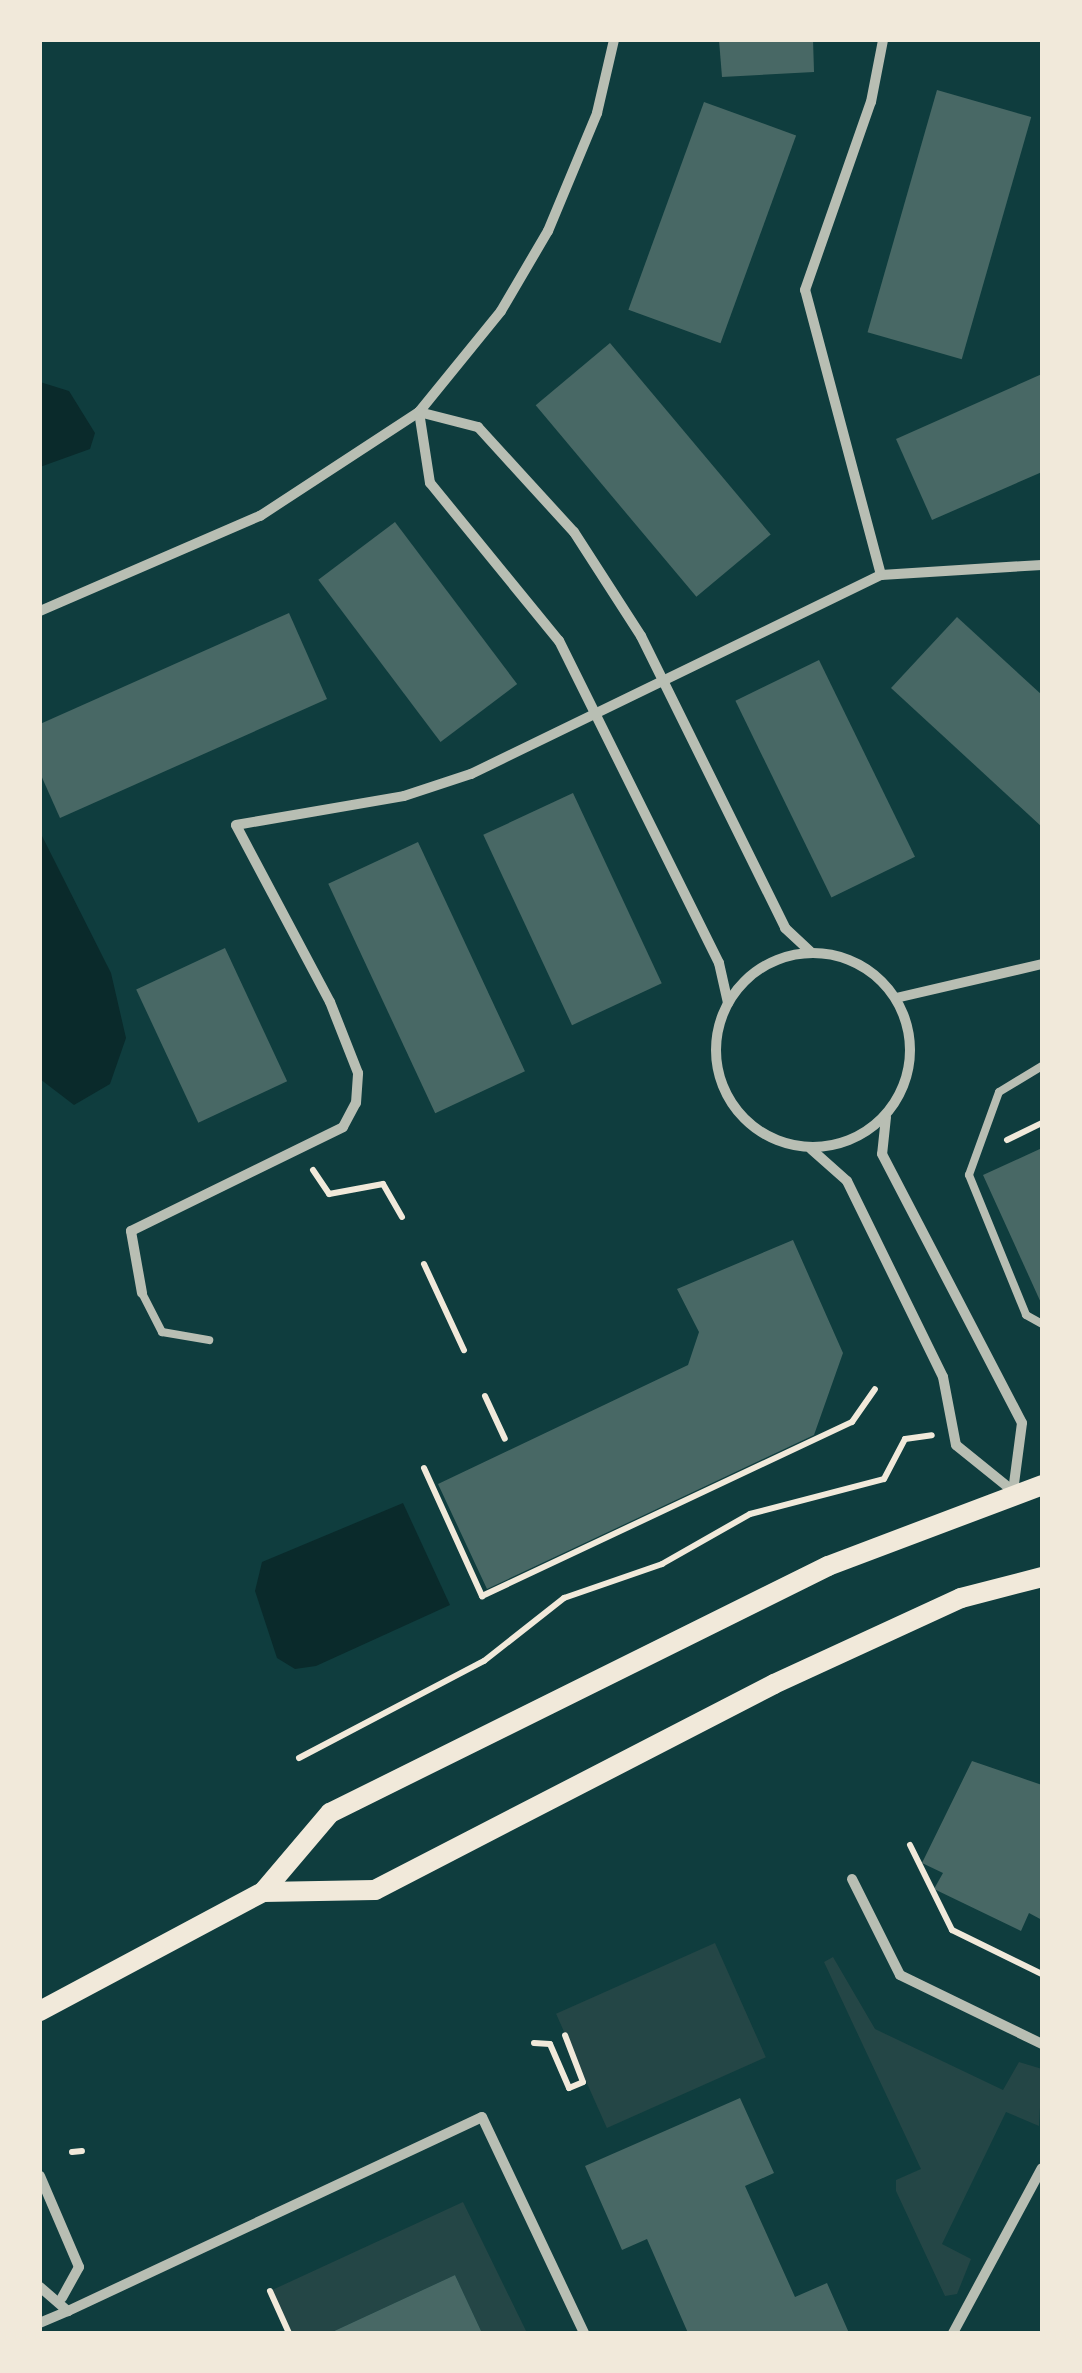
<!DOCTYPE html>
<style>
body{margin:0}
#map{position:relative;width:1082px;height:2373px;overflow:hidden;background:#0f3d3e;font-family:"PT Sans Narrow",sans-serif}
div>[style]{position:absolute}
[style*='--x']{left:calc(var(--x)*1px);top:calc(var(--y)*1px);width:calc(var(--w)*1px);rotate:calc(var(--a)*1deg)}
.green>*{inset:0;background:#244646;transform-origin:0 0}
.water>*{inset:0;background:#0a2a2b}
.building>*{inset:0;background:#486865;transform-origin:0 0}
.path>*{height:6px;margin:-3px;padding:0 3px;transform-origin:3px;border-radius:3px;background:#f1e9da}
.service>*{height:8px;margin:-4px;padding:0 4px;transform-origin:4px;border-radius:4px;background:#b8beb3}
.minor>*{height:10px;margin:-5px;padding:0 5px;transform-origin:5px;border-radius:5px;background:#b8beb3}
.minor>.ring{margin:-5px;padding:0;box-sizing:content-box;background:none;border:10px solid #b8beb3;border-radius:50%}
.secondary>*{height:20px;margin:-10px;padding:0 10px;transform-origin:10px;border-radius:10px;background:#f1e9da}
span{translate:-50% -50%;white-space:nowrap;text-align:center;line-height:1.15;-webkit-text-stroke:10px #f1e9da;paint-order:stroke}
.frame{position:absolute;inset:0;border:42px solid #f1e9da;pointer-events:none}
</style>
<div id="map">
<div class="green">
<div style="left:715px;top:1943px;width:125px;height:174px;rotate:66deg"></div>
<div style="clip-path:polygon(833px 1957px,875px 2029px,1003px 2090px,1019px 2062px,1042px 2069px,1039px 2126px,1006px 2112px,942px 2244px,971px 2259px,957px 2294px,945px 2296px,896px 2191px,896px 2180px,921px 2169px,824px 1962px)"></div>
<div style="clip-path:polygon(463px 2202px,527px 2333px,482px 2333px,455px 2275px,330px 2333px,289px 2333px,270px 2291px)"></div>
</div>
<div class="water">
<div style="clip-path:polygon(40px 382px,69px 391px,95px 433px,90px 449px,40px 467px)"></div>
<div style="clip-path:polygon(40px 832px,111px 973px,126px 1038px,110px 1084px,74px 1105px,40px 1079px)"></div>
<div style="clip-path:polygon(403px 1503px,450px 1605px,316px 1666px,295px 1669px,277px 1658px,255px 1591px,262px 1562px)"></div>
</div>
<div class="building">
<div style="clip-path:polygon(719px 40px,813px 40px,814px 72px,722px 77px)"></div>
<div style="left:937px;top:90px;width:98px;height:252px;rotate:16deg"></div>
<div style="left:704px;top:102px;width:98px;height:221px;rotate:20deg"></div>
<div style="left:610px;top:343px;width:250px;height:97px;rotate:50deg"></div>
<div style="clip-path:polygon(1042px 374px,1042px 472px,932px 520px,896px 439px)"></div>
<div style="left:395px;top:522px;width:203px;height:96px;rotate:53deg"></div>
<div style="clip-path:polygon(289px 613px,327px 699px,60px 818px,40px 773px,40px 724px)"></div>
<div style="clip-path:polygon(957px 617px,1042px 695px,1042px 827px,891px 688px)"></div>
<div style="left:819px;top:660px;width:219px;height:93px;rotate:64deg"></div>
<div style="left:573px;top:793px;width:210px;height:99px;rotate:65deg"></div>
<div style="left:418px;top:842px;width:253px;height:99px;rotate:65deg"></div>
<div style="left:225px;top:948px;width:147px;height:98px;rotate:65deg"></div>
<div style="clip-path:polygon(1042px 1148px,1042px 1305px,983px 1175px)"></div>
<div style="clip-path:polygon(793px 1240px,843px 1353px,814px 1435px,487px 1589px,438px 1484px,688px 1365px,699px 1332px,677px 1289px)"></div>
<div style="clip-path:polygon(972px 1761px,1042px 1785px,1042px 1920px,1029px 1913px,1021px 1931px,934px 1889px,943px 1873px,922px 1863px)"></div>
<div style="clip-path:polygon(740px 2098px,774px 2173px,745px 2186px,795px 2297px,827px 2283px,849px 2333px,688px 2333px,647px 2239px,622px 2250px,585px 2166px)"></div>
<div style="clip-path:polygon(455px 2275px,482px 2333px,330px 2333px)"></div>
</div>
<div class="path">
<div style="--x:1007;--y:1140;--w:39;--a:-26"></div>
<div style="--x:313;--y:1170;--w:29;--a:56"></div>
<div style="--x:329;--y:1194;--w:55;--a:-10.5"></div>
<div style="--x:383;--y:1184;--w:38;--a:60"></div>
<div style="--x:424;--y:1264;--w:95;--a:65.1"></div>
<div style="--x:485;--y:1396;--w:47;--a:65.1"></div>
<div style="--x:424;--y:1468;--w:141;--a:65.6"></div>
<div style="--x:482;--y:1596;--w:409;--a:-25.2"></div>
<div style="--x:852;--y:1422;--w:40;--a:-55.1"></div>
<div style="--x:299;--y:1758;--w:209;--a:-27.7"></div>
<div style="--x:484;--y:1661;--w:102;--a:-38.2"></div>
<div style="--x:564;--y:1598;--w:104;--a:-19.1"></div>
<div style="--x:662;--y:1564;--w:101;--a:-29.6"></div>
<div style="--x:750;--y:1514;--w:138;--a:-14.6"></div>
<div style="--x:884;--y:1479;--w:45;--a:-62.3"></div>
<div style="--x:905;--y:1439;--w:27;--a:-8"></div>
<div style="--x:910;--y:1845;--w:95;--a:63.7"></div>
<div style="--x:952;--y:1930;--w:100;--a:26.1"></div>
<div style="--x:534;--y:2043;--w:16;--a:4"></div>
<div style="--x:550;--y:2044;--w:48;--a:66.6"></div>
<div style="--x:569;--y:2088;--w:15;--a:-23"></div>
<div style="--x:583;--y:2082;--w:50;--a:-111"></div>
<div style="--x:72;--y:2152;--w:10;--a:-6"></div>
<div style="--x:270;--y:2291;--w:46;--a:65.7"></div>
</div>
<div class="service">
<div style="--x:1042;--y:1066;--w:50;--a:148.8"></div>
<div style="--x:999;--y:1092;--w:88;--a:109.9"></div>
<div style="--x:969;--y:1175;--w:151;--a:67.8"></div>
<div style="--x:1026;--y:1315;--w:18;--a:29"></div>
<div style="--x:142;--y:1293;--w:44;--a:62.9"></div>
<div style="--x:162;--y:1332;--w:48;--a:9.7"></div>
</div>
<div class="minor">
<div style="--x:881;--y:575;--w:295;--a:-104.9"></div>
<div style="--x:805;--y:290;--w:199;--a:-70.7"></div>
<div style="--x:871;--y:102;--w:63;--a:-79"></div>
<div style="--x:40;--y:611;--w:240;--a:-23.4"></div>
<div style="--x:260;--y:516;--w:190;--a:-33.2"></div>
<div style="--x:419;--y:412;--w:130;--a:-50.9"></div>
<div style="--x:501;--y:311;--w:93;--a:-59.6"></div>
<div style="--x:548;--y:231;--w:128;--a:-67.4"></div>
<div style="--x:597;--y:113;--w:75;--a:-76.9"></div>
<div class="ring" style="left:716px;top:953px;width:184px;height:184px"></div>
<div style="--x:896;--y:998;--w:150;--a:-13.1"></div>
<div style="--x:728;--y:1003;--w:41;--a:-102.7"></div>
<div style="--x:719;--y:963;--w:360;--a:-116.4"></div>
<div style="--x:559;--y:641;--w:204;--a:-129.2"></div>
<div style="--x:430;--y:483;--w:72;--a:-98.8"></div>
<div style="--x:419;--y:412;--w:61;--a:14.3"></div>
<div style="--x:478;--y:427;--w:142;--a:47.6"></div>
<div style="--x:574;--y:532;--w:124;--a:57.2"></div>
<div style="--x:641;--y:636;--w:326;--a:63.7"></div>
<div style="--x:785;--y:928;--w:34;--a:43"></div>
<div style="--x:886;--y:1117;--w:37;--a:96"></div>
<div style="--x:882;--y:1154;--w:303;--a:62.5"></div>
<div style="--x:1022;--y:1423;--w:69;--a:97.5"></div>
<div style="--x:811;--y:1149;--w:48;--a:41.6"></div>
<div style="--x:847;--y:1181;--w:218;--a:63.9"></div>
<div style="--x:943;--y:1377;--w:69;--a:79.2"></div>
<div style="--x:956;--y:1445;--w:73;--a:38.9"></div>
<div style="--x:142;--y:1293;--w:63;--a:-100.1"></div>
<div style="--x:131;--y:1231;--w:236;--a:-26.1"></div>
<div style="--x:343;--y:1127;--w:27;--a:-62"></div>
<div style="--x:356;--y:1103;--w:30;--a:-86"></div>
<div style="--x:358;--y:1073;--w:76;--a:-111.5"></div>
<div style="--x:330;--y:1002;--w:200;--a:-118"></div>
<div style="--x:236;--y:825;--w:170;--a:-9.8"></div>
<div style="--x:404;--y:796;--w:71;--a:-18.2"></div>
<div style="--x:471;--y:774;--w:456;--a:-25.9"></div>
<div style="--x:881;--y:575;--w:161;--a:-3.6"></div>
<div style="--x:852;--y:1879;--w:107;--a:63.4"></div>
<div style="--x:900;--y:1975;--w:158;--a:25.9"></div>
<div style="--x:40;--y:2176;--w:99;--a:66.8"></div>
<div style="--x:79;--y:2267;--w:35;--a:119"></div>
<div style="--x:40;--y:2287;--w:37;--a:41"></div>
<div style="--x:68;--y:2311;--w:30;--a:157"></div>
<div style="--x:68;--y:2311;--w:457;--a:-25.1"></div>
<div style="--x:482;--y:2117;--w:239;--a:64.7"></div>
<div style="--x:953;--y:2333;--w:187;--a:-61.7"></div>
</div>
<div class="secondary">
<div style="--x:263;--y:1892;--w:112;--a:-1"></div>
<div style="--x:375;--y:1890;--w:449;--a:-27.3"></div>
<div style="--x:774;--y:1684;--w:206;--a:-24.7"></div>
<div style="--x:961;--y:1598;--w:84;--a:-14.5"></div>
<div style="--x:40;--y:2011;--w:253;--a:-28.1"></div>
<div style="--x:263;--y:1892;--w:104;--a:-49.7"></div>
<div style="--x:330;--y:1813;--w:556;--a:-26.38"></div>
<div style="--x:828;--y:1566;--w:229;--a:-20.7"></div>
</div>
<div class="frame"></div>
</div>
